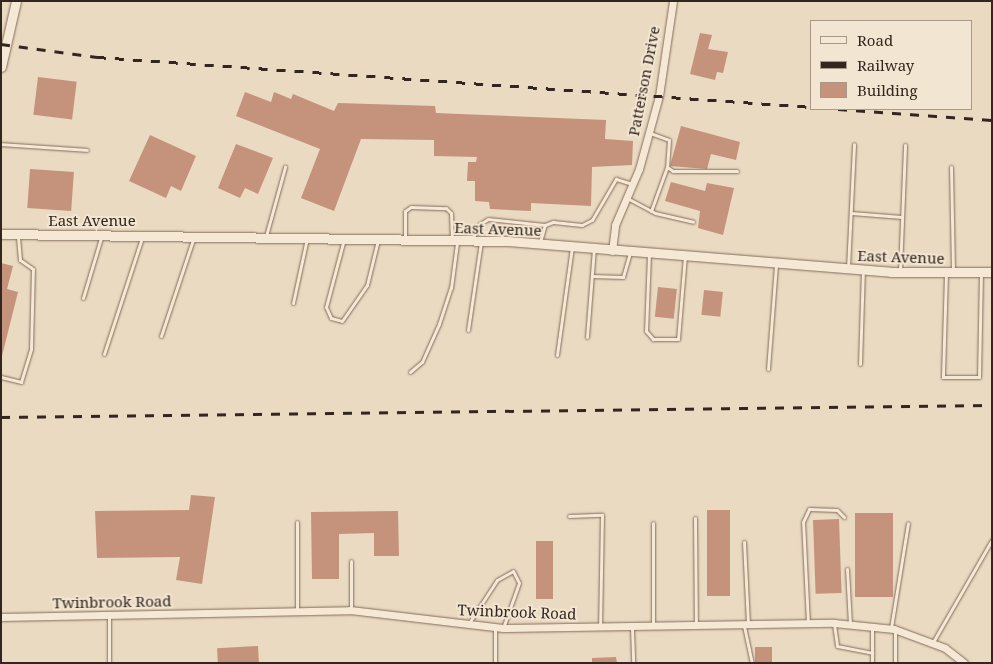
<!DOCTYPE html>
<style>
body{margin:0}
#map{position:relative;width:993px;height:664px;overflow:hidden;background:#eadac2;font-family:"Noto Serif",serif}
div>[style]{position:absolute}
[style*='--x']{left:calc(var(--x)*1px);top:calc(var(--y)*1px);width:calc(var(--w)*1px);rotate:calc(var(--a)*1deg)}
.building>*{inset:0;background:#c5927b;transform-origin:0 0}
.roads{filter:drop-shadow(0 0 1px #826c5b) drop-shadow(0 0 1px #826c5b)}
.service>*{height:3px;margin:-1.5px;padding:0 1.5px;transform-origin:1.5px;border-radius:1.5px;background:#f5e8d4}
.minor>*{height:7px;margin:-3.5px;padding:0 3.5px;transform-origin:3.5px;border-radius:3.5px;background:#f5e8d4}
.tertiary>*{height:9px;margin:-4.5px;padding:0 4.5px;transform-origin:4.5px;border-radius:4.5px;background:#f5e8d4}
.rail>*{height:2.5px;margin-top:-1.25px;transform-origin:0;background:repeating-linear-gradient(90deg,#33261e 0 9px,transparent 0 18px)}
span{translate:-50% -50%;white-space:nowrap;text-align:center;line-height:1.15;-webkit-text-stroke:4px #f2e5d1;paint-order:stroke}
.street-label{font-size:15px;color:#33261e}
.frame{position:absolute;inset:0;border:2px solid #33261e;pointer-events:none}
.legend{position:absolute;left:810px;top:20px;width:162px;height:90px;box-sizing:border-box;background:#f2e5d1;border:1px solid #a69989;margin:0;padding:6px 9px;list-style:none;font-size:15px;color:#33261e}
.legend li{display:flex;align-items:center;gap:10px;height:25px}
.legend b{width:25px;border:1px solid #a69989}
</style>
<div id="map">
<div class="building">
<div style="clip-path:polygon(700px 33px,712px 35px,708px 49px,728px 52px,723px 73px,717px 72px,715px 80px,690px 74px)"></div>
<div style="left:38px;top:77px;width:39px;height:38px;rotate:7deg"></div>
<div style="clip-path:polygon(245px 92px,271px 102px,274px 92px,291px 99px,293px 94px,334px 111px,338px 103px,435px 106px,436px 113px,606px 120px,605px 139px,633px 141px,632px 165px,592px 167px,591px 206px,531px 203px,531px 211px,490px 209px,489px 202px,475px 201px,475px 181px,467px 181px,468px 162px,476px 162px,477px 157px,434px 156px,434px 140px,361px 139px,334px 211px,301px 198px,320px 149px,236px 116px)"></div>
<div style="clip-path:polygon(681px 126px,740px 142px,736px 160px,711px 154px,707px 169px,670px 166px)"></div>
<div style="clip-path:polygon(150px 135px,196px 156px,181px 191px,171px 186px,166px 198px,129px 181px)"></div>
<div style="clip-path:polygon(236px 144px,273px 158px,258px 194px,245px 188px,240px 198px,218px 188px)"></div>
<div style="left:30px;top:169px;width:44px;height:39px;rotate:4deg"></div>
<div style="clip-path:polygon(671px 182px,705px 191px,707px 183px,734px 188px,723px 235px,698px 228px,700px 211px,665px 201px)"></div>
<div style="clip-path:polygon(1px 263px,13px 266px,7px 289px,18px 292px,2px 356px)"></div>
<div style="left:658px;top:287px;width:19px;height:30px;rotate:6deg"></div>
<div style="left:704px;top:290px;width:19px;height:25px;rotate:6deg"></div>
<div style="clip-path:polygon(191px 495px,215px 497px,202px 584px,176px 580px,180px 557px,97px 558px,95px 511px,189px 510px)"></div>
<div style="left:707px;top:510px;width:23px;height:86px"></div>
<div style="clip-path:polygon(398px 511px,399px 556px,374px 556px,374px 533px,339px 534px,339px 579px,312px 579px,311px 512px)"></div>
<div style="left:855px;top:513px;width:38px;height:84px"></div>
<div style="left:839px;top:519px;width:74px;height:26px;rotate:88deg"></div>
<div style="left:536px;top:541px;width:17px;height:58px"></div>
<div style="left:258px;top:646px;width:17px;height:41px;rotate:87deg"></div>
<div style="left:755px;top:647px;width:17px;height:16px"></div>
<div style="clip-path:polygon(616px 657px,617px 663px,592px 663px,592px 658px)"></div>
</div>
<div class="roads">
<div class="service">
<div style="--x:650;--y:133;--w:20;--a:20"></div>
<div style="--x:669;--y:140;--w:27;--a:94"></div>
<div style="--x:667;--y:167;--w:7;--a:34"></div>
<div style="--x:673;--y:171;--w:64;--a:0"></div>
<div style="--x:1;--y:144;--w:86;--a:4"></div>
<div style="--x:951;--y:167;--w:104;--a:88.9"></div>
<div style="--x:627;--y:198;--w:32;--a:28"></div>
<div style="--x:655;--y:213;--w:39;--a:13"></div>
<div style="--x:651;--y:211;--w:47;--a:-70"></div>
<div style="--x:851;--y:213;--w:51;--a:4.5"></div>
<div style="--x:266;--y:236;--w:72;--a:-74.6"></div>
<div style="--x:344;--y:239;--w:70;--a:104.8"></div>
<div style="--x:326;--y:307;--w:12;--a:66"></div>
<div style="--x:331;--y:318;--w:11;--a:15"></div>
<div style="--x:342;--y:321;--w:44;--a:-55.2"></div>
<div style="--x:367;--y:285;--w:46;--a:-76.3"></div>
<div style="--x:405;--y:239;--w:28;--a:-90"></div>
<div style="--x:405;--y:211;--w:7;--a:-34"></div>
<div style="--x:411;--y:207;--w:35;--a:2"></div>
<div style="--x:446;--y:208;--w:7;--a:45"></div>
<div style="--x:451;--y:213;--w:27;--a:88"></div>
<div style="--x:472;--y:239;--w:17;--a:-62"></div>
<div style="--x:480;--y:224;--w:9;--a:-32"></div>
<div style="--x:488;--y:219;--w:57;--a:6"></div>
<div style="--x:540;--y:242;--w:18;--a:-74"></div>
<div style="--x:545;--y:225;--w:9;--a:-21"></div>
<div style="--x:553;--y:222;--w:29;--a:6"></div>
<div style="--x:582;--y:225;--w:11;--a:-27"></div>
<div style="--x:592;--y:220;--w:48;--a:-59.7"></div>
<div style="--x:616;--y:179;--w:17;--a:17"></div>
<div style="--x:649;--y:254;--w:77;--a:92.2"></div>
<div style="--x:646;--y:331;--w:11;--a:49"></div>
<div style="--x:653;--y:339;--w:25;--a:0"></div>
<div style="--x:678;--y:339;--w:83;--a:-85.2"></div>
<div style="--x:848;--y:268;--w:124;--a:-87.2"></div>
<div style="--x:900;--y:271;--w:126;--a:-87.7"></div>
<div style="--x:946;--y:274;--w:103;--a:91.7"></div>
<div style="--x:943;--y:377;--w:36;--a:0"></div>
<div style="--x:979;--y:377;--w:104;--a:-88.9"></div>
<div style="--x:592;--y:276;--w:31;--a:2"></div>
<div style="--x:623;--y:277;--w:26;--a:-74"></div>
<div style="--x:83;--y:298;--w:63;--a:-73.3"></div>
<div style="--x:293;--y:303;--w:66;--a:-77.8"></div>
<div style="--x:468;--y:330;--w:89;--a:-81.6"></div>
<div style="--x:161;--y:336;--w:104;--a:-71.6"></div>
<div style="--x:587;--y:337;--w:88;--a:-85.5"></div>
<div style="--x:104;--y:354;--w:122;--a:-71.9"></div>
<div style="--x:557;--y:355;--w:109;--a:-82.1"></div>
<div style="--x:860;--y:364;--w:93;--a:-88.2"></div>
<div style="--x:768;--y:369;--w:105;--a:-85.6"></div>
<div style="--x:410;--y:372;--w:16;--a:-40"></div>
<div style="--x:422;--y:362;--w:42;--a:-65.9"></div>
<div style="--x:439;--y:324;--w:38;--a:-72"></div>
<div style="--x:451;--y:288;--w:45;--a:-82.4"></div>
<div style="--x:1;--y:377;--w:21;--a:14"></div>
<div style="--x:21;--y:382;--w:34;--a:-73"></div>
<div style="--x:31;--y:349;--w:80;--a:-88.6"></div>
<div style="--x:33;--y:269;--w:16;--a:-145"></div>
<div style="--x:20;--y:260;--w:25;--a:-95"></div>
<div style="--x:569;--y:516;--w:33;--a:-2"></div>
<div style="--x:602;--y:515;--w:110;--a:91"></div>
<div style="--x:695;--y:518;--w:106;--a:89.5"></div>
<div style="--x:653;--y:523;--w:102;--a:90"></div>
<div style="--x:744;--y:542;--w:83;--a:87.2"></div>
<div style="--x:847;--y:569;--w:55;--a:86.9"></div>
<div style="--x:351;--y:609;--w:48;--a:-90"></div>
<div style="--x:297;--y:612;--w:90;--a:-90"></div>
<div style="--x:109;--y:616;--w:47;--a:90"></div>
<div style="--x:469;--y:623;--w:51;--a:-56.9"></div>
<div style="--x:497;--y:580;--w:18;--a:-29"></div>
<div style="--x:513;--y:571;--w:13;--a:63"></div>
<div style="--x:519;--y:583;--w:48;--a:109.6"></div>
<div style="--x:808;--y:623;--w:101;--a:-92.8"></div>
<div style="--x:803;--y:522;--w:14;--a:-65"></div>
<div style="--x:809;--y:509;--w:28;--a:2"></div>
<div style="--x:837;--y:510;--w:10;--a:45"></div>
<div style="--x:834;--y:624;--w:22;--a:82"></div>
<div style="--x:837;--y:646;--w:36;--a:11"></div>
<div style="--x:744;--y:626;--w:38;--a:78"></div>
<div style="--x:872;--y:627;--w:36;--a:90"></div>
<div style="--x:632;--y:628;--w:35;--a:88"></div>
<div style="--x:891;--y:628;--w:106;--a:-80.8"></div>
<div style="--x:495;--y:629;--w:34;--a:90"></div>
<div style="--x:895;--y:629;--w:34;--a:90"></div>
<div style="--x:933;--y:642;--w:118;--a:-60"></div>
</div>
<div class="minor">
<div style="--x:612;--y:251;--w:26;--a:-83"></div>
<div style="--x:615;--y:225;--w:61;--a:-66.8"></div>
<div style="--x:639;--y:169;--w:76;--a:-74.7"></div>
<div style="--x:659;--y:96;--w:96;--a:-81.6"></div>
<div style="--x:1;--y:617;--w:349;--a:-1.1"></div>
<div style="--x:350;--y:610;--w:154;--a:6.7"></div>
<div style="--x:503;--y:628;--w:331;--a:-0.9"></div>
<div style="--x:834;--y:623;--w:60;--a:5.7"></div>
<div style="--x:894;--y:629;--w:54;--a:20.4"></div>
<div style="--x:945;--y:648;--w:24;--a:38"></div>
</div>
<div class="tertiary">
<div style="--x:1;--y:67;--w:68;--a:-77.2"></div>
<div style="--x:1;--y:234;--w:507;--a:0.79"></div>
<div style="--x:508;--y:241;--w:384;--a:4.6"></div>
<div style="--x:891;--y:272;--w:101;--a:0"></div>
</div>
</div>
<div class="rail">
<div style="--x:1;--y:44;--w:97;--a:7.7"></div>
<div style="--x:97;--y:57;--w:717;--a:4"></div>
<div style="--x:838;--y:109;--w:154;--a:4.1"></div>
<div style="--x:1;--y:417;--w:991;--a:-0.69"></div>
</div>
<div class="street-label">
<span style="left:644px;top:81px;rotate:-79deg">Patterson Drive</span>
<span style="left:92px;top:221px">East Avenue</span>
<span style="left:498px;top:229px;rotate:2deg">East Avenue</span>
<span style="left:901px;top:257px;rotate:2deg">East Avenue</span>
<span style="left:112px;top:602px;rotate:-1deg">Twinbrook Road</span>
<span style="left:517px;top:612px;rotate:2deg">Twinbrook Road</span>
</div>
<div class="frame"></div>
<ul class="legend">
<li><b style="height:6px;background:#f5e8d4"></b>Road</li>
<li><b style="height:6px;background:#33261e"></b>Railway</li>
<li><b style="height:14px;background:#c5927b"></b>Building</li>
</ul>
</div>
